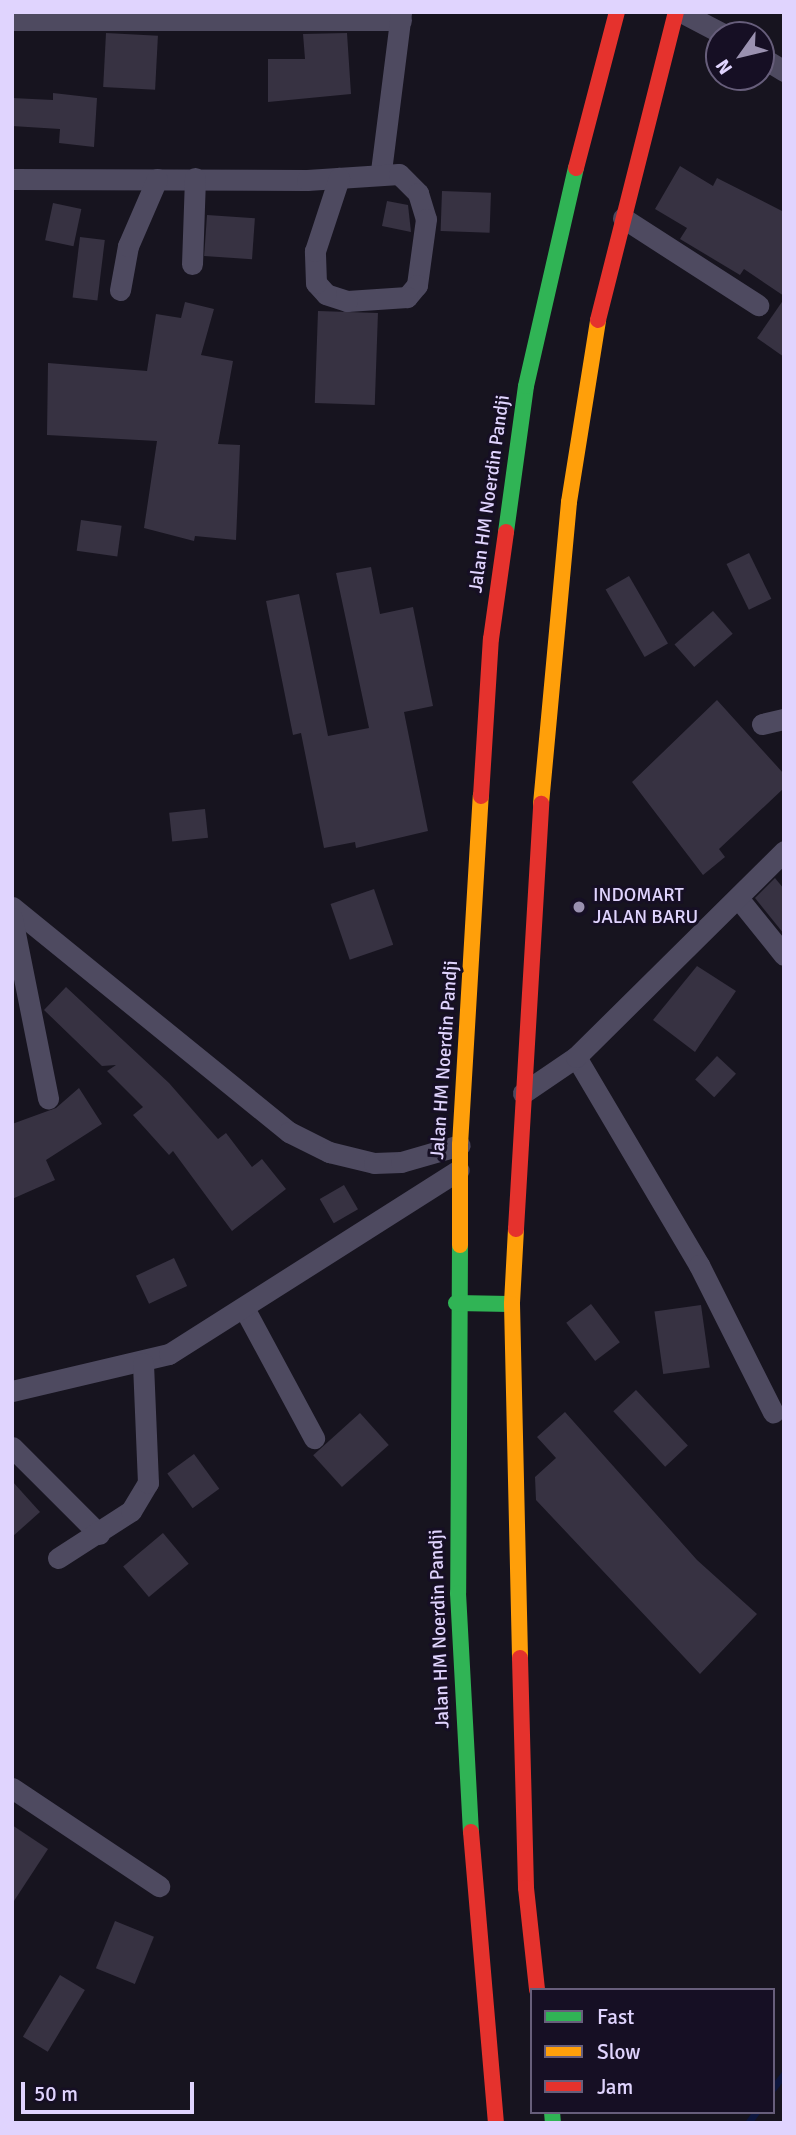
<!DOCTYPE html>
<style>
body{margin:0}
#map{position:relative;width:796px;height:2135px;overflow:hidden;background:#17141f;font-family:Signika,sans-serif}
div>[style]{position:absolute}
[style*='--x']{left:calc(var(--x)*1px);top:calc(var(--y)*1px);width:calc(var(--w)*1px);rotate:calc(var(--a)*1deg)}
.stream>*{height:7px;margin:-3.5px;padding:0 3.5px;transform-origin:3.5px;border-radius:3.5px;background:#0d163e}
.building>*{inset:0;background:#373242;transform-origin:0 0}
.street>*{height:21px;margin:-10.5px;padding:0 10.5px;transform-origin:10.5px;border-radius:10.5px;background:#4e4a60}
.fast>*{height:16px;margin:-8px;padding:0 8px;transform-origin:8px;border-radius:8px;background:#30b455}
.slow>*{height:16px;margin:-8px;padding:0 8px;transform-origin:8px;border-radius:8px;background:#ff9f0a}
.jam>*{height:16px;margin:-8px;padding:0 8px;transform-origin:8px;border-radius:8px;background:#e5322d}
.dots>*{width:19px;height:19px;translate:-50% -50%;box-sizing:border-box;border:4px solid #160f24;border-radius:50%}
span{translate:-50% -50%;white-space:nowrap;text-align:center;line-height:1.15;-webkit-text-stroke:6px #160f24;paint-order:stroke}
.street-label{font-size:19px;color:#e0d4fe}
.poi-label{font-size:19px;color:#e0d4fe}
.left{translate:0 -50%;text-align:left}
.frame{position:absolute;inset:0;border:14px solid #e0d4fe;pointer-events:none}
.legend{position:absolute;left:530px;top:1988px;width:245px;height:126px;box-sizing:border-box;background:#160f24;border:2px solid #675e7b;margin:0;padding:9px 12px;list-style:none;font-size:21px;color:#e0d4fe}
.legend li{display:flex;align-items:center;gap:14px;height:35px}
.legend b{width:35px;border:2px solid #675e7b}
.north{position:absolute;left:705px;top:21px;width:70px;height:70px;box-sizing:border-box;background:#160f24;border:2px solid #675e7b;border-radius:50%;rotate:236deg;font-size:19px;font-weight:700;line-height:28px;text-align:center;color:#e0d4fe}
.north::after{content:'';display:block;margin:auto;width:24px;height:32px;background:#9a91b0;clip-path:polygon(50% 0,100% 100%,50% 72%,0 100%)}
.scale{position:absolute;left:21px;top:2082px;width:173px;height:32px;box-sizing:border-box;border:4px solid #e0d4fe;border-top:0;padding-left:9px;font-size:21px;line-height:24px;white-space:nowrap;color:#e0d4fe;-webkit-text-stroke:5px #160f24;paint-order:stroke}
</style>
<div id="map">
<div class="stream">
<div style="--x:773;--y:2088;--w:18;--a:-52"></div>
<div style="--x:748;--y:2123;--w:14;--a:-54"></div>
</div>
<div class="building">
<div style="left:106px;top:33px;width:52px;height:54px;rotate:3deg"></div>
<div style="clip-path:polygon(347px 33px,351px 94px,268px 102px,268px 59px,305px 59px,303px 34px)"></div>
<div style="clip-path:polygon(53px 93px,97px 98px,94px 147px,59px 143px,60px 129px,12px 126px,12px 98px,53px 100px)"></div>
<div style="clip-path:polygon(680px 166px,713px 186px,717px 178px,784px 212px,784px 296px,744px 269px,740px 275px,680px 239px,687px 228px,655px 209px)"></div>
<div style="left:442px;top:191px;width:49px;height:40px;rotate:2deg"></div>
<div style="clip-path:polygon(387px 201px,408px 205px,411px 232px,382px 226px)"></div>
<div style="left:53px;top:203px;width:29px;height:38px;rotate:12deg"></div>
<div style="left:207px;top:215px;width:48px;height:41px;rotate:4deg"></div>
<div style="left:80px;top:237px;width:25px;height:61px;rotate:7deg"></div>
<div style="clip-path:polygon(784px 299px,784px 357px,757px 338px)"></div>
<div style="clip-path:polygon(185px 302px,214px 309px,201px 355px,233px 361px,218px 444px,240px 445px,236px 540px,195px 536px,194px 541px,144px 528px,157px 441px,47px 435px,48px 363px,147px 371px,156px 314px,181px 318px)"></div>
<div style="left:318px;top:311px;width:60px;height:92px;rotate:2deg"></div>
<div style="left:81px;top:520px;width:41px;height:31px;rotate:8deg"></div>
<div style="left:749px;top:553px;width:51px;height:25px;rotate:64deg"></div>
<div style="clip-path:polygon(371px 567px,380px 614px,413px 607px,433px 706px,404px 712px,428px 831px,356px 848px,355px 842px,324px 848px,301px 733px,293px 735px,266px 601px,299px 594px,328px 736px,369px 728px,336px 573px)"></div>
<div style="left:629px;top:576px;width:78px;height:27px;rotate:60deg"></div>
<div style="left:713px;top:611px;width:30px;height:51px;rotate:49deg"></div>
<div style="clip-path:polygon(717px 700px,784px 774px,784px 788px,719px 849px,725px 857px,703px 875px,632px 782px)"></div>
<div style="left:205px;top:809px;width:29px;height:36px;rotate:84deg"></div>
<div style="clip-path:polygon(775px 878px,784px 889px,784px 934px,755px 898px)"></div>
<div style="left:374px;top:889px;width:59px;height:46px;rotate:71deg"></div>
<div style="clip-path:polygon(697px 966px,736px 991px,695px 1052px,653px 1020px)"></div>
<div style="clip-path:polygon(66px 987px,169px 1083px,218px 1139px,226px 1133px,252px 1167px,262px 1159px,286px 1189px,232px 1231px,173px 1151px,169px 1155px,133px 1115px,143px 1107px,107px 1071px,116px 1065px,102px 1066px,44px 1010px)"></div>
<div style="left:717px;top:1056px;width:26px;height:32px;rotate:43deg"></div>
<div style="clip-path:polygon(79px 1088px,102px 1124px,46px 1160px,55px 1180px,12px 1199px,12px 1124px,56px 1108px)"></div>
<div style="left:344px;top:1185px;width:28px;height:28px;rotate:60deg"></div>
<div style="left:174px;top:1258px;width:31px;height:42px;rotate:65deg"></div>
<div style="left:591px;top:1304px;width:48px;height:31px;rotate:53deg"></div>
<div style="left:701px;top:1305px;width:63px;height:47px;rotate:82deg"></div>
<div style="left:636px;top:1390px;width:76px;height:31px;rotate:47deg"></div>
<div style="clip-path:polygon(565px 1412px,697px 1560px,757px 1614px,700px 1674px,536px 1500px,535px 1477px,556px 1458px,537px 1437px)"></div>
<div style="left:360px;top:1413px;width:43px;height:63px;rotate:48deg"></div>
<div style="left:194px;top:1454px;width:43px;height:33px;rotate:54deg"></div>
<div style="clip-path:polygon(12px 1481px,40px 1512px,12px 1537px)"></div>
<div style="left:163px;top:1533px;width:40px;height:52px;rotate:50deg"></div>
<div style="clip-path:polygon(12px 1825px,48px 1849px,12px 1904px)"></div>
<div style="left:115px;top:1921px;width:42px;height:51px;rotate:22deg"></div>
<div style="left:60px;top:1975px;width:29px;height:72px;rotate:31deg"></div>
</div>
<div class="street">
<div style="--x:681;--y:12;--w:50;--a:27.6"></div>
<div style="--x:12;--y:20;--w:389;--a:0"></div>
<div style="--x:761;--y:57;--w:27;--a:31"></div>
<div style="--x:381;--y:171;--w:160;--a:-82.8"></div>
<div style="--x:12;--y:179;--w:295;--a:0.2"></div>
<div style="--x:307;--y:180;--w:92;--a:-3.7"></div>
<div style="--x:399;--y:174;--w:27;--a:45"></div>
<div style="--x:418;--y:193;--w:27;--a:73"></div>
<div style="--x:426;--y:219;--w:67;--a:97.8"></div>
<div style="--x:417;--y:285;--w:16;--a:130"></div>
<div style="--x:407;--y:297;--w:60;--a:176.2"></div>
<div style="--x:347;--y:301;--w:22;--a:-162"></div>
<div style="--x:326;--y:294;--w:15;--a:-132"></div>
<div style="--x:316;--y:283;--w:32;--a:-92"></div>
<div style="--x:315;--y:251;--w:77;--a:-71.8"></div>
<div style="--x:623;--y:218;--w:161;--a:32.8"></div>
<div style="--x:192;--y:264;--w:86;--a:-88"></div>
<div style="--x:120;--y:290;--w:45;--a:-79.7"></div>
<div style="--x:128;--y:246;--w:73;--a:-66.6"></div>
<div style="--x:762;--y:724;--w:23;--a:-13"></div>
<div style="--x:738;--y:898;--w:73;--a:51.1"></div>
<div style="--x:12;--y:907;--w:357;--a:39.1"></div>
<div style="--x:289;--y:1132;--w:45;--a:26.6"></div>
<div style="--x:329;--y:1152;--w:46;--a:13.7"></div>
<div style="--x:374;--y:1163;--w:27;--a:-2"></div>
<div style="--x:401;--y:1162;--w:61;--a:-16.1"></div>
<div style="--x:12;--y:918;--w:184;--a:78.7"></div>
<div style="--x:576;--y:1057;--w:242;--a:59.4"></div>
<div style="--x:699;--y:1265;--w:165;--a:63.3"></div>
<div style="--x:523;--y:1093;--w:64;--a:-34.2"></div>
<div style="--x:576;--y:1057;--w:293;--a:-44.7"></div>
<div style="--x:244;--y:1308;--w:148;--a:61.7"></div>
<div style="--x:12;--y:1391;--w:161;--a:-13.3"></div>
<div style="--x:169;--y:1354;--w:343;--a:-32.4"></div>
<div style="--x:12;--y:1447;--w:123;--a:45"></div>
<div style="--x:58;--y:1558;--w:87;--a:-32.8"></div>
<div style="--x:131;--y:1511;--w:33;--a:-59"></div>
<div style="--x:148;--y:1483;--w:120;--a:-92.4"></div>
<div style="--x:12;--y:1788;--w:177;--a:33.7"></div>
</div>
<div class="fast">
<div style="--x:506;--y:532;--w:147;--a:-82.2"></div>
<div style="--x:526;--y:386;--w:224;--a:-77.1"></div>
<div style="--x:460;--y:1245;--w:348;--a:90.3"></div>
<div style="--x:458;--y:1593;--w:239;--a:86.9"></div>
<div style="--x:456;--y:1303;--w:56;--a:1"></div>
<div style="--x:552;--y:2112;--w:11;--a:85"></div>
</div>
<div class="slow">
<div style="--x:541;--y:804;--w:303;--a:-84.7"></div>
<div style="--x:569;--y:502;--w:184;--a:-80.9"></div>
<div style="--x:516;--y:1229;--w:75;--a:93.1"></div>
<div style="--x:512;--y:1304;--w:354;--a:88.7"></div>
<div style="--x:460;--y:1245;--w:100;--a:-90"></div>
<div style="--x:460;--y:1145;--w:350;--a:-86.6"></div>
</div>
<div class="jam">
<div style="--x:576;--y:168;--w:161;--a:-75.3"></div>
<div style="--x:598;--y:320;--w:318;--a:-75.8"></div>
<div style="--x:481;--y:796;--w:157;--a:-86.4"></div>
<div style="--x:491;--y:639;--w:108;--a:-82"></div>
<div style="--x:516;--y:1229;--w:426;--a:-86.6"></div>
<div style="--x:520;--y:1658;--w:230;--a:88.5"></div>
<div style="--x:526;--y:1888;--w:103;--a:83.8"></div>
<div style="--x:471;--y:1832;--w:292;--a:85.1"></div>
</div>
<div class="dots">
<div style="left:579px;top:907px;background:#9a91b0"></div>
</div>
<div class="street-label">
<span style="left:490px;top:494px;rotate:-82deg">Jalan HM Noerdin Pandji</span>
<span style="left:445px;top:1060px;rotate:-86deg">Jalan HM Noerdin Pandji</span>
<span style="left:440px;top:1629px;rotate:-92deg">Jalan HM Noerdin Pandji</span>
</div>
<div class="poi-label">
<span class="left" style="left:593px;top:907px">INDOMART<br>JALAN BARU</span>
</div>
<div class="frame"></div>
<ul class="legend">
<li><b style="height:9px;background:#30b455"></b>Fast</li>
<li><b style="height:9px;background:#ff9f0a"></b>Slow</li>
<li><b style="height:9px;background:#e5322d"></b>Jam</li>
</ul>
<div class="north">N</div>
<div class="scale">50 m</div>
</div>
